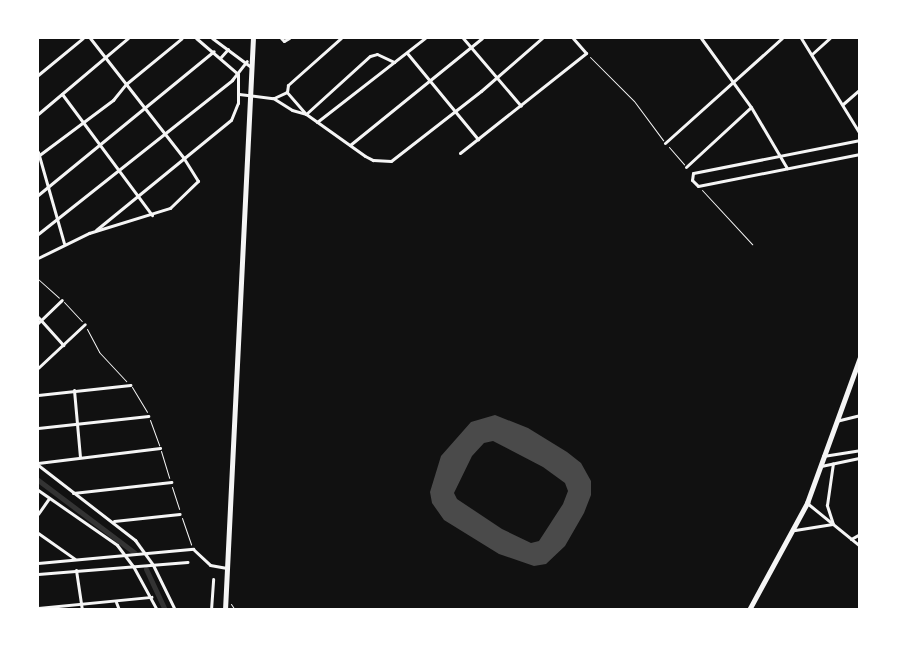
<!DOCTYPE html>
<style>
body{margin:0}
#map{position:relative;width:897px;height:647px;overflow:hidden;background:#111;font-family:"Space Grotesk",sans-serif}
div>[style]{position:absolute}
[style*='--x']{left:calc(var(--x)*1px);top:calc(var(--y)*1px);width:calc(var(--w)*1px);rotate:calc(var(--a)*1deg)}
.canal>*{height:5px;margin:-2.5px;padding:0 2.5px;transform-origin:2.5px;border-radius:2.5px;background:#333}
.building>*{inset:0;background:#4a4a4a}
.path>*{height:1px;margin:-0.5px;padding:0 0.5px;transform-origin:0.5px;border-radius:0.5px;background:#f5f5f5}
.minor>*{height:3px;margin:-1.5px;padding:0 1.5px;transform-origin:1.5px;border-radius:1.5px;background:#f5f5f5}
.secondary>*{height:4.5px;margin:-2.25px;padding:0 2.25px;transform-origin:2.25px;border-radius:2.25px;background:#f5f5f5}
span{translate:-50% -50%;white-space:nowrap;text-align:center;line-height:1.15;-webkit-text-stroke:4px #fff;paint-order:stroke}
.frame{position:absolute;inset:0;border:39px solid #fff;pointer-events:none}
</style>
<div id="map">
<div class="canal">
<div style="--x:38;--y:480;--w:121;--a:37"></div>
<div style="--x:146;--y:569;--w:45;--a:65.1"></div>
</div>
<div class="building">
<div style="clip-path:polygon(evenodd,495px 415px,528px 428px,567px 452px,581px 463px,591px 481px,591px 495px,584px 513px,565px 546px,546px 564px,534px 566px,499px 554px,444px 520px,432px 503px,430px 492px,441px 456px,471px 422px,495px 415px,493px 441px,543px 467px,565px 483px,568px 491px,563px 504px,539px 541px,531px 543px,502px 529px,457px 499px,454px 493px,472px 456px,484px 443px,493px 441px)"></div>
</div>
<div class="path">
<div style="--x:590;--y:57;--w:62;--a:45"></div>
<div style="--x:634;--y:101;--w:49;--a:53.4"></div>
<div style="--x:669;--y:147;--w:23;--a:49"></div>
<div style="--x:702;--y:190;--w:74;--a:47.2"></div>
<div style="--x:38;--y:279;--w:28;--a:42"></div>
<div style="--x:64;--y:302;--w:26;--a:47"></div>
<div style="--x:87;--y:329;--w:26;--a:62"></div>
<div style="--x:99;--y:352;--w:40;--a:47"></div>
<div style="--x:132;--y:387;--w:29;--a:59"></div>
<div style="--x:150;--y:420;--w:27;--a:70"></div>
<div style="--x:161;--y:451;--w:28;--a:73"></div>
<div style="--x:172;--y:487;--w:23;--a:72"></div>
<div style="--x:182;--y:518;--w:28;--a:71"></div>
<div style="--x:231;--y:604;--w:7;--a:56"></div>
</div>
<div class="minor">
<div style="--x:196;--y:38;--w:55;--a:40.6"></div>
<div style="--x:212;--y:38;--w:49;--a:36.6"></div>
<div style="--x:281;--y:38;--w:4;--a:45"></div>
<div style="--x:284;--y:41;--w:6;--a:-31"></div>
<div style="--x:463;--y:38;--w:89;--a:49.5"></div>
<div style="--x:701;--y:38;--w:85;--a:54.1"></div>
<div style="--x:751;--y:107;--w:71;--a:59.5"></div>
<div style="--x:801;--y:38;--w:113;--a:58.4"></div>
<div style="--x:407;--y:53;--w:112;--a:50.5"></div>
<div style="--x:812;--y:54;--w:24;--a:-42"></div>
<div style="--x:220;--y:58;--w:12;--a:-48"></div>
<div style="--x:38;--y:75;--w:58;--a:-39.4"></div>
<div style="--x:62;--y:94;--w:151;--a:53.4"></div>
<div style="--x:239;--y:94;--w:34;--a:7"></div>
<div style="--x:273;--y:98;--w:22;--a:32"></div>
<div style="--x:292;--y:110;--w:15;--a:16"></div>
<div style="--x:306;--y:114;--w:72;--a:35.4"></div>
<div style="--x:365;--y:156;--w:9;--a:27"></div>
<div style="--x:373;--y:160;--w:18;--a:3"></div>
<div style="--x:391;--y:161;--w:114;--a:-37.9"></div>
<div style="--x:481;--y:91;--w:81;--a:-41"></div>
<div style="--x:274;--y:98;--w:14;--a:-25"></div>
<div style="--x:843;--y:104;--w:23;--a:-41"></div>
<div style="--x:305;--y:113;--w:28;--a:-131"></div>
<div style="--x:287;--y:92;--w:7;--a:-82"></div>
<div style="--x:288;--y:85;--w:71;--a:-41.6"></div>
<div style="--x:38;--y:114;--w:118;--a:-40.2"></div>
<div style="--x:306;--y:114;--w:86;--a:-42.2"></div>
<div style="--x:370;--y:56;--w:7;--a:-16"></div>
<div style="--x:377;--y:54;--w:19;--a:25"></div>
<div style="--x:317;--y:122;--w:137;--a:-37.9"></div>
<div style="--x:860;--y:140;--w:170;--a:168.8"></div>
<div style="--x:693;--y:173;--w:7;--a:98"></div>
<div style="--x:692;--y:180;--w:8;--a:45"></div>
<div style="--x:698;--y:186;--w:165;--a:-11.2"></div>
<div style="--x:665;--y:143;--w:157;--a:-41.9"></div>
<div style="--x:350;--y:145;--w:170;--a:-39"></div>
<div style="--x:38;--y:152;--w:95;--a:74.1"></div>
<div style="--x:460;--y:153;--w:161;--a:-38.4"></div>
<div style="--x:586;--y:53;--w:20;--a:-131"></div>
<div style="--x:38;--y:156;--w:94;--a:-36.7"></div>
<div style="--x:113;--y:100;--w:21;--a:-51"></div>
<div style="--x:126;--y:84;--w:72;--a:-39.4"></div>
<div style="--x:686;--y:167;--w:88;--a:-42.7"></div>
<div style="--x:38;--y:195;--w:227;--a:-39.3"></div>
<div style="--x:96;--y:230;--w:174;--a:-39.2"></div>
<div style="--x:231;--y:120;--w:18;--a:-68"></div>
<div style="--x:238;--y:103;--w:29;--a:-90"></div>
<div style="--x:38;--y:234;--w:248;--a:-38.4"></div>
<div style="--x:232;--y:80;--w:24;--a:-52"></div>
<div style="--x:38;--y:258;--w:57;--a:-26.1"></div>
<div style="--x:89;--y:233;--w:85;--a:-17.2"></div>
<div style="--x:170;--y:208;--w:39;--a:-44"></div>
<div style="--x:198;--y:181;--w:28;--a:-122"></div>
<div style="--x:183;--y:157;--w:151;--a:-128"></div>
<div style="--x:38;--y:317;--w:38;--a:48"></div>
<div style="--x:38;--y:323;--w:33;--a:-44"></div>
<div style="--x:38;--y:368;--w:64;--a:-43.1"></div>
<div style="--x:74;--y:390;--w:67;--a:84.9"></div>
<div style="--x:38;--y:395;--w:93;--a:-6.2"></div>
<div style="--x:836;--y:421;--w:25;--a:-14"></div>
<div style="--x:38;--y:428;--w:111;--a:-6.2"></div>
<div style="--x:823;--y:456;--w:37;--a:-9"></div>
<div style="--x:38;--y:463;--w:123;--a:-7"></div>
<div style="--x:38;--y:465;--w:123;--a:37.7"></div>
<div style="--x:135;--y:540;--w:31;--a:54"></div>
<div style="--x:153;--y:565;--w:50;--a:63.9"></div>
<div style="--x:821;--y:466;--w:40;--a:-12"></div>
<div style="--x:38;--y:490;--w:96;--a:34.8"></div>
<div style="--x:117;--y:545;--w:26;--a:53"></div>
<div style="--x:133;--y:566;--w:50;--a:61.4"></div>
<div style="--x:73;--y:493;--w:99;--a:-6.4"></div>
<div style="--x:807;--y:503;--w:68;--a:39.1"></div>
<div style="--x:38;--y:514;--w:19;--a:-55"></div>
<div style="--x:114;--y:521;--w:66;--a:-6.1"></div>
<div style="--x:795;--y:530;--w:38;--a:-9"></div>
<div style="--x:833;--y:524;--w:20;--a:-108"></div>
<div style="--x:827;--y:505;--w:42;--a:-81.9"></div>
<div style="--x:38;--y:533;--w:45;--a:35.1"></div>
<div style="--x:851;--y:539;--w:10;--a:-29"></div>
<div style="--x:38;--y:563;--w:156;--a:-5.2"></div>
<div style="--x:193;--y:549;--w:23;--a:43"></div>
<div style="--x:210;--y:565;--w:17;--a:10"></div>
<div style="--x:76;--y:570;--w:40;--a:81.5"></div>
<div style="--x:38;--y:574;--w:150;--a:-4.6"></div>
<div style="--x:116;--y:602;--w:9;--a:69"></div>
<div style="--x:38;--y:608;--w:114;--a:-5.6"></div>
<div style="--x:211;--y:610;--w:31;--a:-86"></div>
</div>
<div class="secondary">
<div style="--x:225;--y:610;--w:573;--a:-87.2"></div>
<div style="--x:749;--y:610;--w:122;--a:-61.5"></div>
<div style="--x:807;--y:503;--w:155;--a:-70"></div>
</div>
<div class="frame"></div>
</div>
